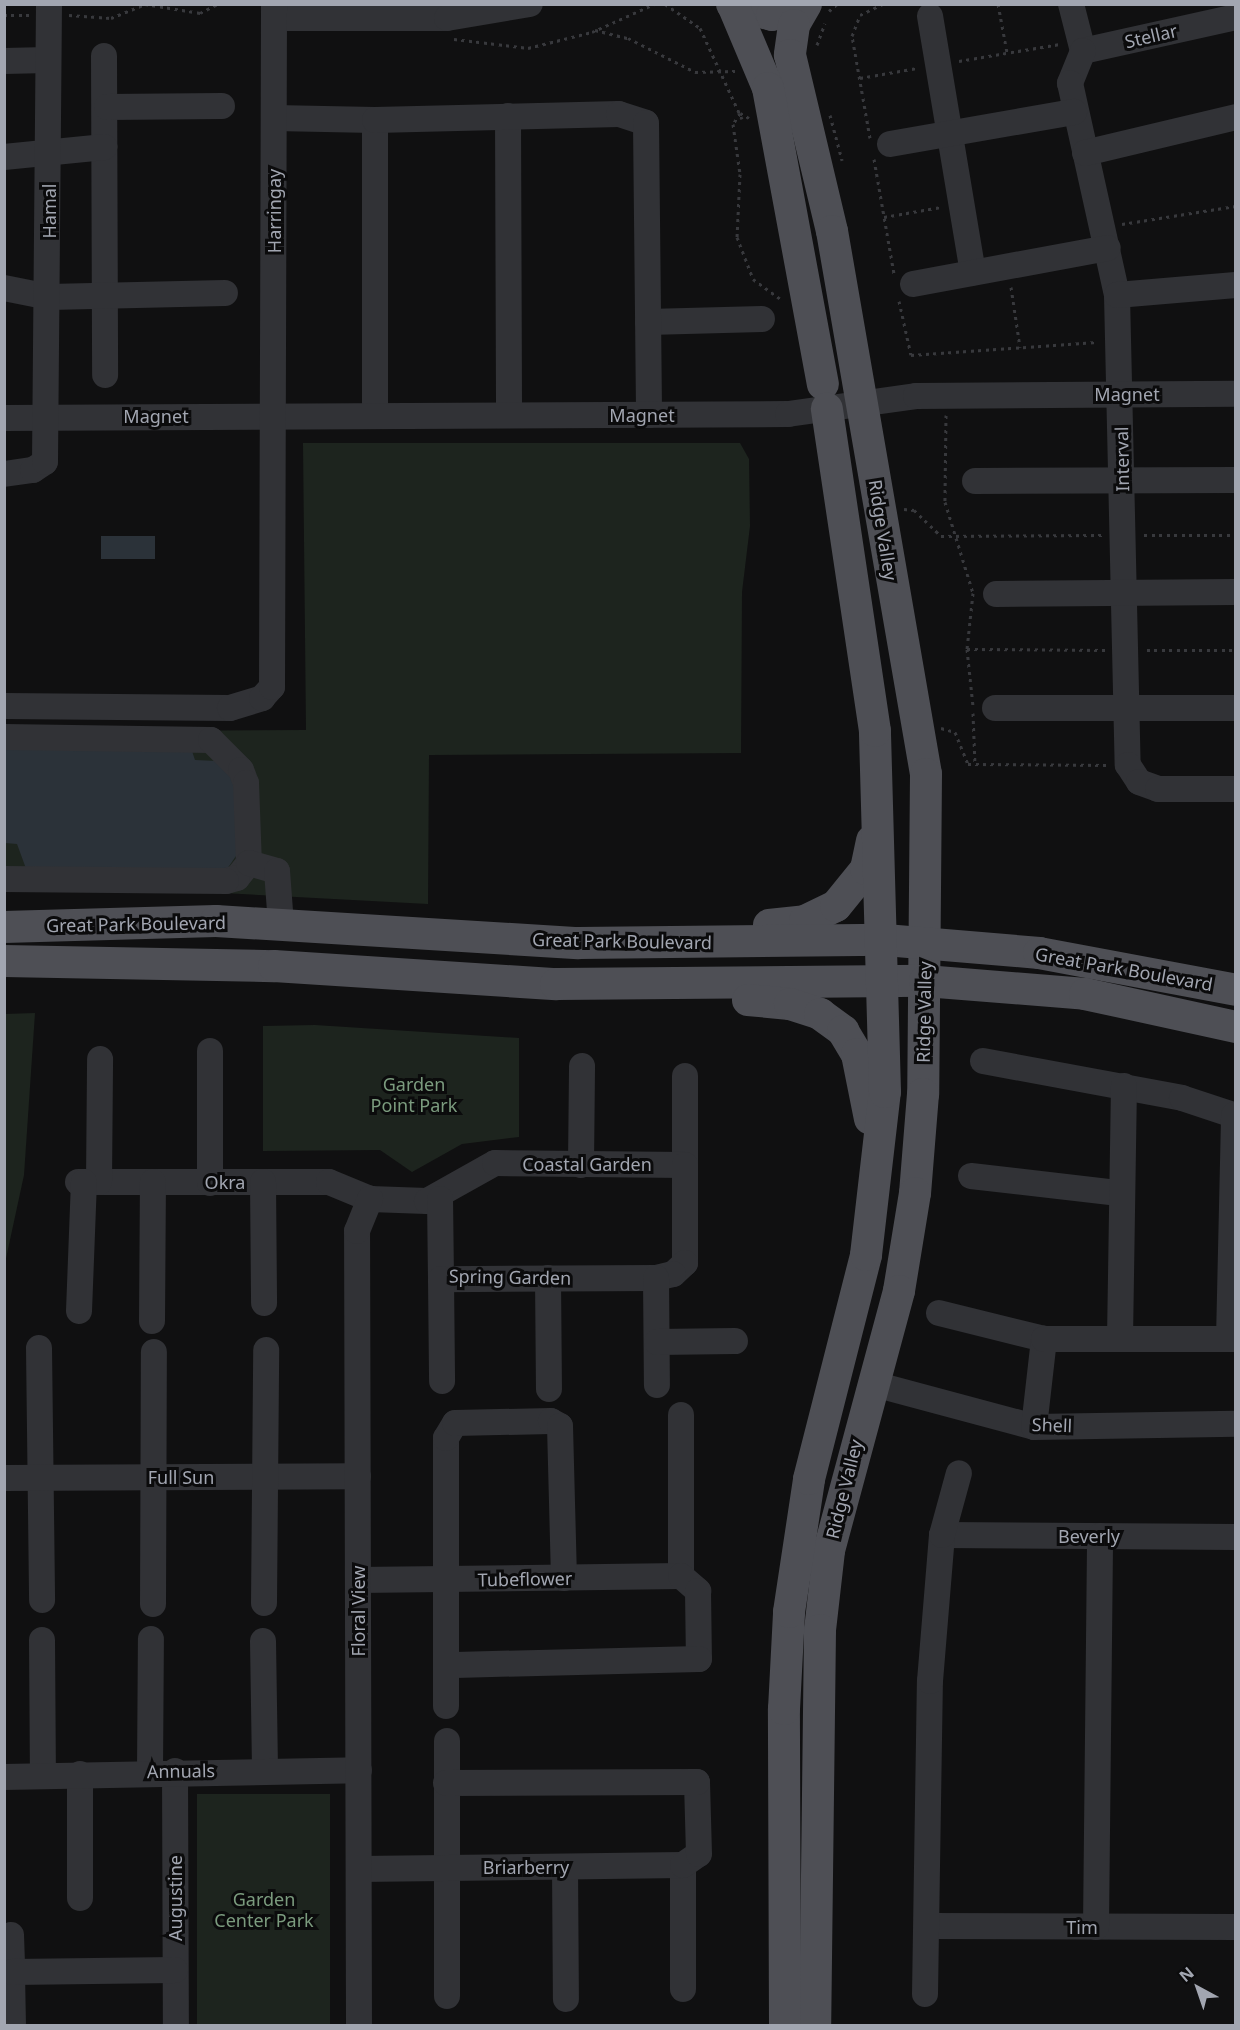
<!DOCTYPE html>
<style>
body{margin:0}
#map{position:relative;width:1240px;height:2030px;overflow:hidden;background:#101011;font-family:"Noto Sans",sans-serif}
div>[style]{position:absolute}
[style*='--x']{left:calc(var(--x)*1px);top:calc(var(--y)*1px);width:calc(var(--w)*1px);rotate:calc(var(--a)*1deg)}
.green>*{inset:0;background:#1d241e;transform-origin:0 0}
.water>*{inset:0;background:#2b3239;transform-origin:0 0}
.path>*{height:3px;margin-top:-1.5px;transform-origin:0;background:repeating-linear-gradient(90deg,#38393d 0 3px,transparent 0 7.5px)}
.minor>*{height:26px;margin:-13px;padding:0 13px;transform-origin:13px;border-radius:13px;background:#313236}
.major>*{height:32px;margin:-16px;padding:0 16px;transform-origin:16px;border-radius:16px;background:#4e4f55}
span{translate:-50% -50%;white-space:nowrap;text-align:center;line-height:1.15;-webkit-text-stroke:6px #0b0b0c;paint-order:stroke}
.street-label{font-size:18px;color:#a2a6b1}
.park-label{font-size:18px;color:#7b9b7e}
.frame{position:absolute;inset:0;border:6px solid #a2a6b1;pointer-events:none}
.north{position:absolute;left:1168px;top:1958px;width:60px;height:60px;-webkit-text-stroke:4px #0b0b0c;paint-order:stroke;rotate:320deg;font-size:16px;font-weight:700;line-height:24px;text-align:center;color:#a2a6b1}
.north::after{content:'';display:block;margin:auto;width:21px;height:27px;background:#a2a6b1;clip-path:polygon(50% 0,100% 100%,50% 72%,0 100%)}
</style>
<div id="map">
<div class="green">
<div style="clip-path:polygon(303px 443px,740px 443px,749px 459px,750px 526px,742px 592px,741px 753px,429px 755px,428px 904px,185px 891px,5px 891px,4px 732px,306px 730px)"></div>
<div style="clip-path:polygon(35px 1013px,24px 1175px,5px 1263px,5px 1014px)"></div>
<div style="clip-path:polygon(315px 1025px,519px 1038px,519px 1137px,462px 1144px,412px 1172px,380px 1150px,263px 1151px,263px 1026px)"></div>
<div style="left:330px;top:1794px;width:231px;height:133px;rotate:90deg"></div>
</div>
<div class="water">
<div style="left:155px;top:536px;width:23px;height:54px;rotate:90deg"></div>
<div style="clip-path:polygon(190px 745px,195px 760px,217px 761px,236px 778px,238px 853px,225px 872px,28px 874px,17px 844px,5px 843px,5px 746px)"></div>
</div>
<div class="path">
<div style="--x:145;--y:4;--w:56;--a:9.3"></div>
<div style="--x:200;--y:13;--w:20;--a:-27"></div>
<div style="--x:665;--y:4;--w:42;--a:34.4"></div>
<div style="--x:700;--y:28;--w:100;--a:65.2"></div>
<div style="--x:998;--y:4;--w:49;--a:79.4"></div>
<div style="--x:829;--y:11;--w:11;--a:-41"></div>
<div style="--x:4;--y:15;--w:26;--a:0"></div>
<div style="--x:69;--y:15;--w:42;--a:4.1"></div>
<div style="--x:111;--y:18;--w:37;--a:-22"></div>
<div style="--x:595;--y:30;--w:34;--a:14"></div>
<div style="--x:628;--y:38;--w:75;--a:26.9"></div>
<div style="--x:695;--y:72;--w:40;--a:-1.4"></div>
<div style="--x:454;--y:39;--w:75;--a:6.9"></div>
<div style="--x:528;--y:48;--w:66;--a:-14"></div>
<div style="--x:592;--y:32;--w:68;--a:-24.3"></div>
<div style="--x:817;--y:45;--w:23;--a:-70"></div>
<div style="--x:959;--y:61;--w:101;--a:-9.6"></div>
<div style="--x:860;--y:78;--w:58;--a:-10"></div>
<div style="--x:830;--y:115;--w:47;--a:75.1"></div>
<div style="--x:749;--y:118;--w:10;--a:-151"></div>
<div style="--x:740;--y:113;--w:13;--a:122"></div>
<div style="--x:733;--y:124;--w:50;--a:82"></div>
<div style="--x:740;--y:174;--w:63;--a:92.7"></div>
<div style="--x:737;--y:237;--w:45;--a:69.1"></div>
<div style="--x:753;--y:279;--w:36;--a:36"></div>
<div style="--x:870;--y:138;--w:104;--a:-100"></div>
<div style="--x:852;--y:36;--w:22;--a:-69"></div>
<div style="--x:860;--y:15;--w:25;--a:-26"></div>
<div style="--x:874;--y:159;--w:117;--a:80.1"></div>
<div style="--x:884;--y:217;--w:58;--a:-10"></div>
<div style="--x:1122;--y:224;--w:115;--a:-9"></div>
<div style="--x:1011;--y:287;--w:61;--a:81.5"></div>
<div style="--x:899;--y:301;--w:55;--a:77.5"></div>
<div style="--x:911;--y:355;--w:186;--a:-4"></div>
<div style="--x:946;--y:415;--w:87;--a:90.7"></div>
<div style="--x:945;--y:502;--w:95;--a:72.9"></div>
<div style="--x:973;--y:593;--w:56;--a:96.1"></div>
<div style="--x:967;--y:649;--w:57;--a:84"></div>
<div style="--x:904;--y:509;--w:10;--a:6"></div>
<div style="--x:914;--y:510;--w:37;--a:44"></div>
<div style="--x:941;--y:536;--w:161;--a:-0.4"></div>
<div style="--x:1144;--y:535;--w:92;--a:0"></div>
<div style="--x:967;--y:649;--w:138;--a:0.4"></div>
<div style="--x:1147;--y:650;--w:89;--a:0"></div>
<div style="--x:973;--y:713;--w:52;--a:87.8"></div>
<div style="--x:941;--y:728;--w:15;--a:16"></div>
<div style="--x:955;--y:732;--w:35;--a:68"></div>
<div style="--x:968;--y:764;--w:140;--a:0.4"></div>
</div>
<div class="minor">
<div style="--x:1071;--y:4;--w:49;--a:75.7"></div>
<div style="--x:930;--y:16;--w:260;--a:80.5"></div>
<div style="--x:1236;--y:17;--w:157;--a:167.5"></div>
<div style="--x:1083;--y:51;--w:35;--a:112"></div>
<div style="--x:1070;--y:83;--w:217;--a:77.5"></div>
<div style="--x:1117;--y:295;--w:470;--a:88.7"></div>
<div style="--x:1128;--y:765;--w:20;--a:57"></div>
<div style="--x:1139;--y:782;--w:20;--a:20"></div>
<div style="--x:1158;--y:789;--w:78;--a:0"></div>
<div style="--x:274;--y:18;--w:173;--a:0"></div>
<div style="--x:447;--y:18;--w:84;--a:-9.6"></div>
<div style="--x:104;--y:56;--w:319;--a:89.8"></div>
<div style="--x:4;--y:61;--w:44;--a:-1.3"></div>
<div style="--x:107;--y:107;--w:115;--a:-0.5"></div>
<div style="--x:508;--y:116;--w:299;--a:89.8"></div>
<div style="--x:274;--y:118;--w:101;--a:1.1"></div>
<div style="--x:890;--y:144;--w:187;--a:-9.9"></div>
<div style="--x:1085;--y:153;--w:155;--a:-13.4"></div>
<div style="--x:4;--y:157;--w:101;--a:-5.7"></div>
<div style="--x:913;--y:284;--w:198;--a:-10.5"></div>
<div style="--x:4;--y:288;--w:46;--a:11.3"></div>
<div style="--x:49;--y:297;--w:176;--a:-1.3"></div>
<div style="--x:1117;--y:295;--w:119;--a:-4.8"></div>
<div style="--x:648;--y:322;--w:114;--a:-1.5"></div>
<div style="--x:375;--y:416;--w:296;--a:-90"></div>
<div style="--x:375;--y:120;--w:244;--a:-1.4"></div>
<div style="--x:619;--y:114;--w:28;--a:18"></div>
<div style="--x:646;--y:123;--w:292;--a:89.4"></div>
<div style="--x:4;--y:418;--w:784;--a:-0.29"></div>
<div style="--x:788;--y:414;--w:129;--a:-8"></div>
<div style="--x:916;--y:396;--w:320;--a:-0.4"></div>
<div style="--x:4;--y:474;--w:29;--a:-8"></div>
<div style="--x:33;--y:470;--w:14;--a:-34"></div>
<div style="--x:45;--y:462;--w:458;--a:-89.5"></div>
<div style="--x:975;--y:481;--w:260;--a:-0.2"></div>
<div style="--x:996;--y:594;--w:239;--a:-0.5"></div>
<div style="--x:4;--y:706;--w:226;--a:0.5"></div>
<div style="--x:230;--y:708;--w:34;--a:-17"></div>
<div style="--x:262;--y:698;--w:15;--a:-48"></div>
<div style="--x:272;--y:687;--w:683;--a:-89.83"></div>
<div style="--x:995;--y:708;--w:241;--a:0"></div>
<div style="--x:4;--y:737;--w:207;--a:0.8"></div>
<div style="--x:211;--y:740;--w:42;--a:45"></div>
<div style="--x:241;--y:770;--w:14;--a:69"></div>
<div style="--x:246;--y:783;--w:80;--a:87.9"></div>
<div style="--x:249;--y:863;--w:19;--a:129"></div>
<div style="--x:237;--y:878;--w:11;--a:165"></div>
<div style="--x:226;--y:881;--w:222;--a:-179.5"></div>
<div style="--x:249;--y:863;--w:29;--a:16"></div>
<div style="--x:277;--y:871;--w:53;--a:85.7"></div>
<div style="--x:983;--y:1061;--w:202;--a:10.5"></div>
<div style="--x:1182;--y:1098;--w:57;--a:18.4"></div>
<div style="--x:581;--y:1165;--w:99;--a:-89.4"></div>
<div style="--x:685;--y:1165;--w:89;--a:-90"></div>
<div style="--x:971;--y:1176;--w:149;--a:6.6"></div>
<div style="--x:78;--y:1182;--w:251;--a:0"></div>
<div style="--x:329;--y:1182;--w:44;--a:22.5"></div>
<div style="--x:370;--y:1199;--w:57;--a:2"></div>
<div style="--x:427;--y:1201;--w:78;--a:-29.2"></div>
<div style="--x:495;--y:1163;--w:190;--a:0.6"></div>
<div style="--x:685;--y:1165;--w:98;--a:90"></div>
<div style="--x:685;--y:1263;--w:16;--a:137"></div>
<div style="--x:673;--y:1274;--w:17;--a:167"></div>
<div style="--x:656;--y:1278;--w:215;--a:179.7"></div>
<div style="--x:441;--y:1279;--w:80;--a:-90.7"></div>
<div style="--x:99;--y:1182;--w:123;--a:-89.5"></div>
<div style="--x:263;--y:1182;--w:121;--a:89.5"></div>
<div style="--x:210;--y:1183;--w:132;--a:-90"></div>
<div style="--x:548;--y:1278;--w:111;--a:89.5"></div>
<div style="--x:656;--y:1278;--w:107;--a:89.5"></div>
<div style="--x:441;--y:1279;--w:102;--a:89.4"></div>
<div style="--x:79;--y:1311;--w:129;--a:-87.8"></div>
<div style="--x:939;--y:1313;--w:108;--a:13.9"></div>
<div style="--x:152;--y:1321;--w:139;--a:-89.6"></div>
<div style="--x:1120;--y:1339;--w:253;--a:-89.1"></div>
<div style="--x:1229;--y:1339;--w:224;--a:-88.7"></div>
<div style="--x:657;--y:1342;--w:78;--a:-0.7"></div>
<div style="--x:39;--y:1348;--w:252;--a:89.3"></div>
<div style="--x:874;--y:1384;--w:166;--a:15"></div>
<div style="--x:1034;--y:1427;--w:202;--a:-0.9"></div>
<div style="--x:1034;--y:1427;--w:89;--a:-83.5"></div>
<div style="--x:1044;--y:1339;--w:192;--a:0"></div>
<div style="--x:4;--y:1478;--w:354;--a:-0.3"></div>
<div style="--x:942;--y:1535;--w:294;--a:0.4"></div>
<div style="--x:681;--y:1576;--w:161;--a:-90"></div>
<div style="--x:358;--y:1580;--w:323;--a:-0.7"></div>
<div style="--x:681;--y:1576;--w:23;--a:41"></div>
<div style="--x:698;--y:1591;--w:68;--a:89.2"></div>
<div style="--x:699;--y:1659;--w:253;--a:178.6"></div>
<div style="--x:264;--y:1603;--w:253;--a:-89.5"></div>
<div style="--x:153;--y:1604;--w:252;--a:-89.8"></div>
<div style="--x:42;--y:1640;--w:135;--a:89.6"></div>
<div style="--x:263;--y:1641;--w:129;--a:89.1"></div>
<div style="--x:446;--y:1706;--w:268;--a:-90"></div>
<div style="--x:446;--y:1438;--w:17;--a:-59"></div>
<div style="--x:455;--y:1423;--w:96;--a:-1.2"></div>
<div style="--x:551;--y:1421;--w:10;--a:29"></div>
<div style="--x:560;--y:1426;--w:152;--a:88.5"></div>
<div style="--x:447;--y:1741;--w:255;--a:90"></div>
<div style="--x:150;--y:1771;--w:132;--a:-89.6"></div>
<div style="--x:175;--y:1771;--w:255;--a:89.8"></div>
<div style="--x:80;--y:1774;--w:124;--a:90"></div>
<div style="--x:4;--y:1777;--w:355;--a:-1.1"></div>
<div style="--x:683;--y:1865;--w:124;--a:90"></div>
<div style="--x:565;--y:1867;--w:132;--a:89.6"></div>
<div style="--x:359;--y:1869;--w:324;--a:-0.7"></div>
<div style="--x:683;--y:1865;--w:19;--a:-35"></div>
<div style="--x:699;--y:1854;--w:72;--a:-91.6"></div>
<div style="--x:697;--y:1782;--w:251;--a:179.8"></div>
<div style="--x:929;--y:1926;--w:307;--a:0.2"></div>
<div style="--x:1096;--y:1927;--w:391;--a:-89.4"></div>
<div style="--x:11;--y:1935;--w:37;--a:88"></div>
<div style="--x:925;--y:1994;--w:313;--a:-89.1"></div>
<div style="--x:930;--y:1681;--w:146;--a:-85.3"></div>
<div style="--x:942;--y:1535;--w:64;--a:-74.7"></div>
<div style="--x:13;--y:2026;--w:54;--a:-91.1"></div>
<div style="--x:12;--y:1972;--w:163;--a:-0.7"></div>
<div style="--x:359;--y:2026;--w:795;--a:-90.14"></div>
<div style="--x:357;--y:1231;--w:35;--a:-68"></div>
</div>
<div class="major">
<div style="--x:732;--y:4;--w:41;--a:15.4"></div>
<div style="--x:772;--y:15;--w:30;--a:-21"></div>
<div style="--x:806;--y:4;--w:24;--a:120"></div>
<div style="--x:794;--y:25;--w:30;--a:98"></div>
<div style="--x:790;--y:55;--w:181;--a:76.6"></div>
<div style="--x:832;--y:231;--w:551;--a:80.18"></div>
<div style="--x:926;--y:774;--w:320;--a:90.5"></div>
<div style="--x:923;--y:1094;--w:99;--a:94.6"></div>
<div style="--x:915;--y:1193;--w:99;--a:99.3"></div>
<div style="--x:899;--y:1291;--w:269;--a:105.1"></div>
<div style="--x:829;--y:1551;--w:80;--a:96.5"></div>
<div style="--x:820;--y:1630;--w:396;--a:90.7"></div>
<div style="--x:733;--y:5;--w:90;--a:67.1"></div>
<div style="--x:768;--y:88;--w:301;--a:79.5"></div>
<div style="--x:769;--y:925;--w:36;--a:-6"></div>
<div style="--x:805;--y:921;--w:34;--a:-26"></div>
<div style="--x:836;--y:906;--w:48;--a:-51"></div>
<div style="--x:866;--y:869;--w:29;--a:-78"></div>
<div style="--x:4;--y:927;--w:212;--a:-1.6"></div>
<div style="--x:216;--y:921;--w:363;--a:3.5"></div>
<div style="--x:578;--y:943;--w:307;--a:-0.6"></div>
<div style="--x:885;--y:940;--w:155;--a:4.8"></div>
<div style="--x:1039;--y:953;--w:200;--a:10.6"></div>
<div style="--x:4;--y:961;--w:270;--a:1.1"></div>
<div style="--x:274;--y:966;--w:283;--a:3.7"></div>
<div style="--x:556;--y:984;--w:369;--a:-0.5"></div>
<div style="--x:925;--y:981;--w:161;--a:4.6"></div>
<div style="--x:1085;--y:994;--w:155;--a:12.3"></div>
<div style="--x:748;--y:1000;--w:42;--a:5.4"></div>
<div style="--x:790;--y:1004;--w:32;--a:18"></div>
<div style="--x:820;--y:1014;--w:29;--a:36"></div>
<div style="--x:843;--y:1031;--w:27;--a:59"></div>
<div style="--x:857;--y:1054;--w:66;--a:78.7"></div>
<div style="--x:785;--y:2026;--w:317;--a:-90.2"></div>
<div style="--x:784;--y:1709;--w:97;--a:-87"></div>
<div style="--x:789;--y:1612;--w:134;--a:-81.4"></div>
<div style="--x:809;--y:1479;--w:231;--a:-75.7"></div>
<div style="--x:866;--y:1255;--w:164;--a:-83.4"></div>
<div style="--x:885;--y:1092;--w:361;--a:-91.6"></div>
<div style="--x:875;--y:731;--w:326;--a:-98.5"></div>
</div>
<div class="street-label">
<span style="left:1151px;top:36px;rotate:-13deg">Stellar</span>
<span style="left:49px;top:211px;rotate:-90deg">Hamal</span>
<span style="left:274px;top:211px;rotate:-90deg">Harringay</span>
<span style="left:1127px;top:394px">Magnet</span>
<span style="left:642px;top:415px">Magnet</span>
<span style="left:156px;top:416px">Magnet</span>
<span style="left:1122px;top:459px;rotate:-91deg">Interval</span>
<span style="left:883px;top:530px;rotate:81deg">Ridge Valley</span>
<span style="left:136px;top:924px;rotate:-1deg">Great Park Boulevard</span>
<span style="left:622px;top:941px;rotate:1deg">Great Park Boulevard</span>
<span style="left:1124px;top:969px;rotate:10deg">Great Park Boulevard</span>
<span style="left:924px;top:1012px;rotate:-89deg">Ridge Valley</span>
<span style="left:587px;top:1164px">Coastal Garden</span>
<span style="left:225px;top:1182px">Okra</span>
<span style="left:510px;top:1277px;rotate:1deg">Spring Garden</span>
<span style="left:1052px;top:1425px;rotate:2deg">Shell</span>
<span style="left:181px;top:1477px">Full Sun</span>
<span style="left:844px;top:1489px;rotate:-76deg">Ridge Valley</span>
<span style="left:1089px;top:1536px">Beverly</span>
<span style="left:525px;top:1579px;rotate:-1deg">Tubeflower</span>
<span style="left:358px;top:1611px;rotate:-90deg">Floral View</span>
<span style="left:181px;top:1771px;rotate:-1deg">Annuals</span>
<span style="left:526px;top:1867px">Briarberry</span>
<span style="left:175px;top:1898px;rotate:-90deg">Augustine</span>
<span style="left:1082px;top:1927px">Tim</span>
</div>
<div class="park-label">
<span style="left:414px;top:1095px">Garden<br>Point Park</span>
<span style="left:264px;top:1910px">Garden<br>Center Park</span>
</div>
<div class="frame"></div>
<div class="north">N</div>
</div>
